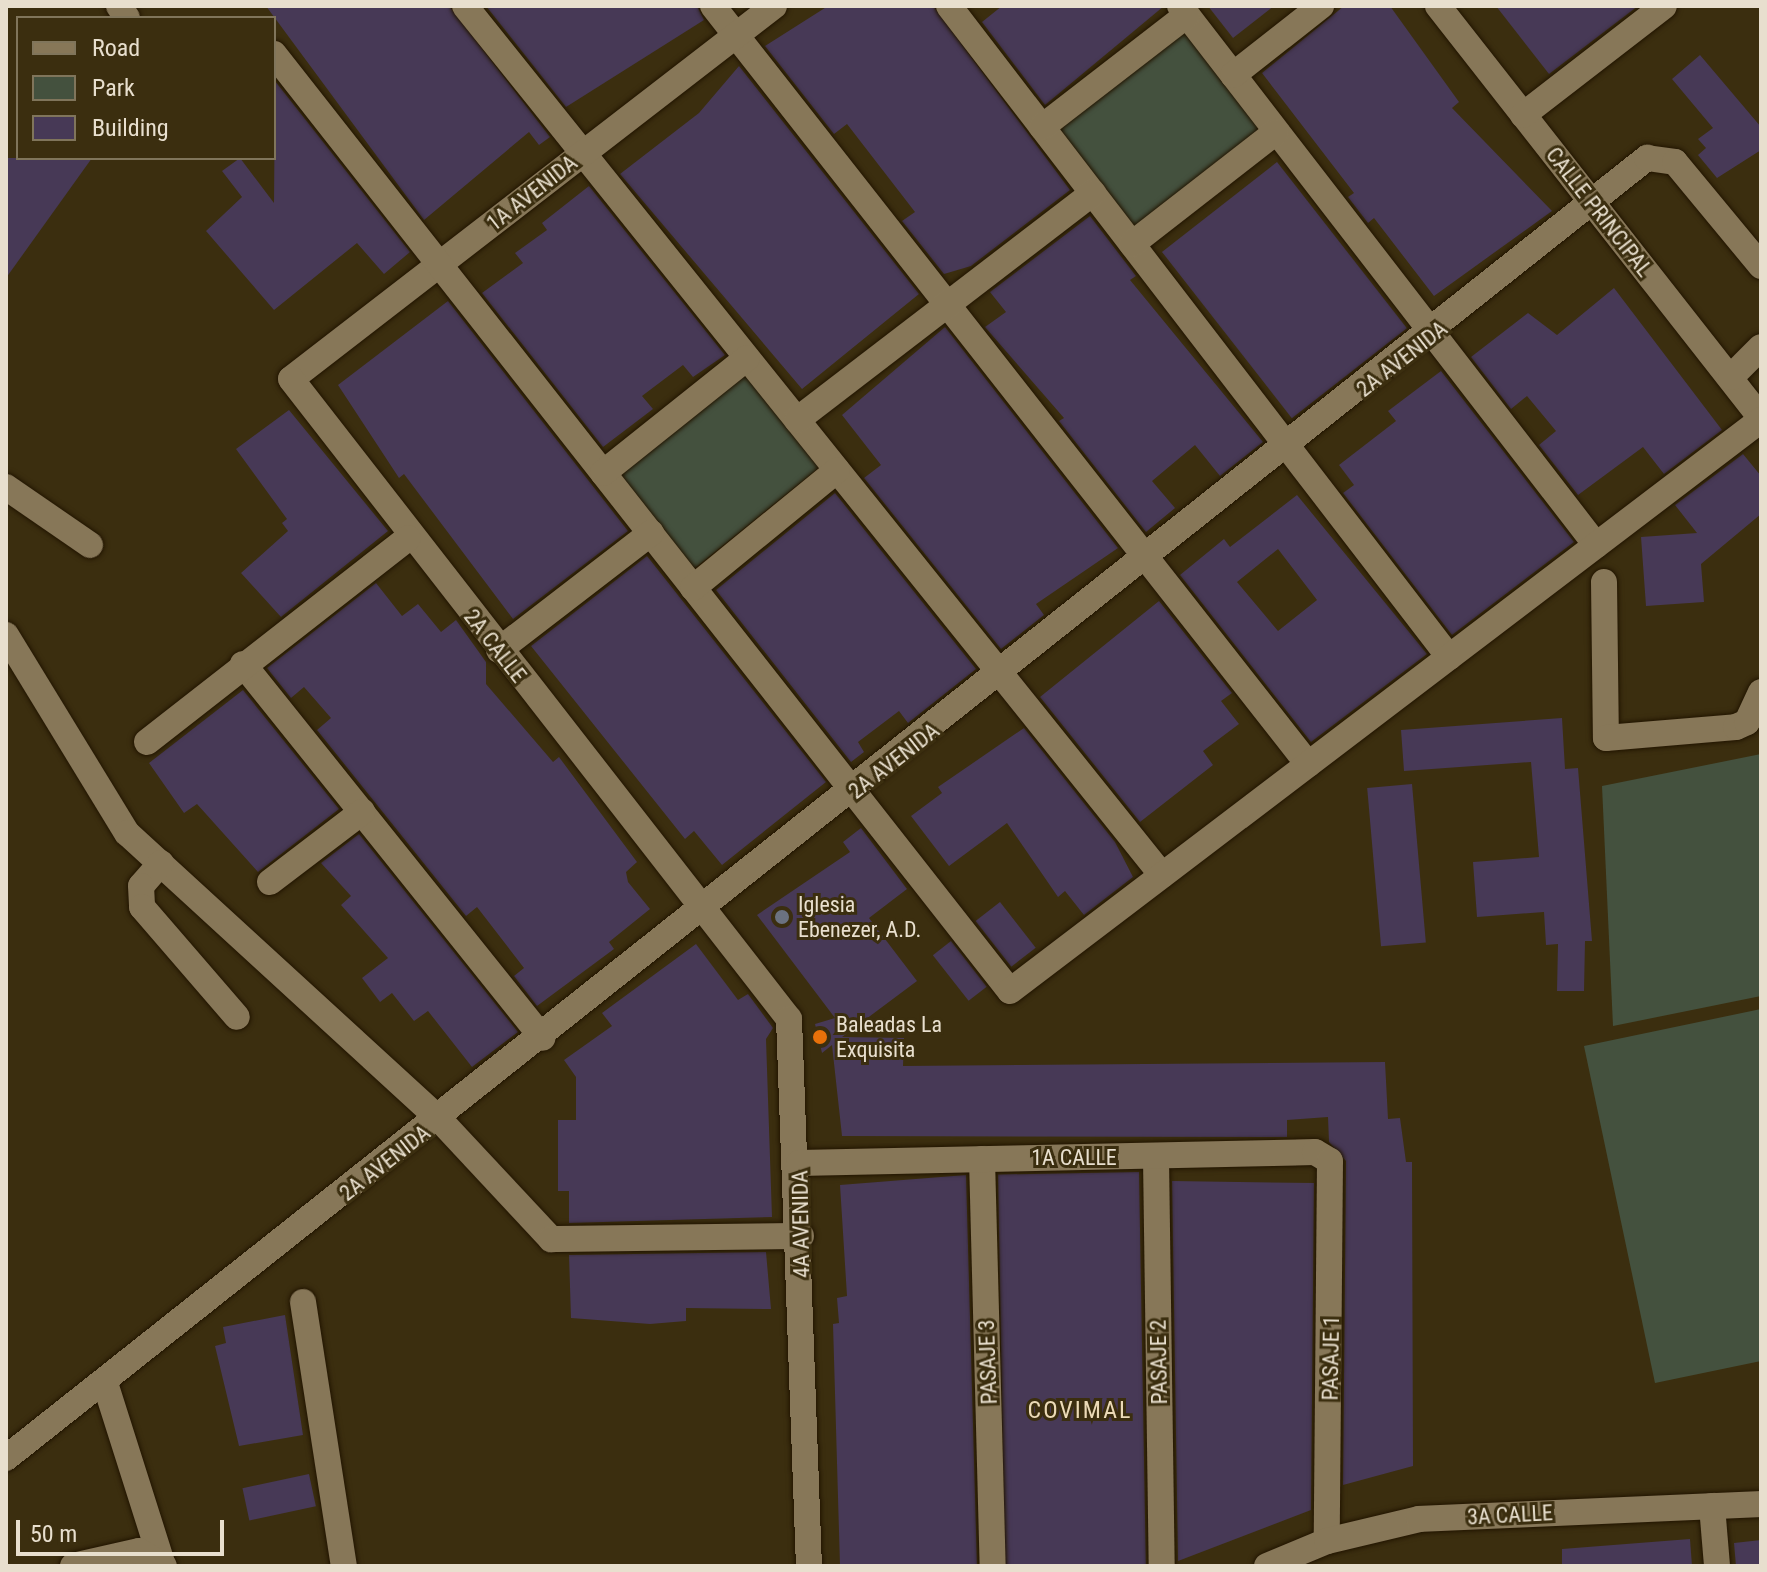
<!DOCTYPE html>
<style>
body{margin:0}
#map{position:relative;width:1767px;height:1572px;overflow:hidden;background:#3b2e0f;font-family:"Roboto Condensed",sans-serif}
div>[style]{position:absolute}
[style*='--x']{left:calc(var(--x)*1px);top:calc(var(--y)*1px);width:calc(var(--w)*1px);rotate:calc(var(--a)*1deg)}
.green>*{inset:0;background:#44513e;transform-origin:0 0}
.building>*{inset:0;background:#473956;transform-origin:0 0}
.roads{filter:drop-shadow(0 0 2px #221500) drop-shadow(0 0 2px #221500)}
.minor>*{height:26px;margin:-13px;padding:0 13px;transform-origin:13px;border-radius:13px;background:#877758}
.dots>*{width:22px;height:22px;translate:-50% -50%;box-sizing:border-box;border:4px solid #3b2e0f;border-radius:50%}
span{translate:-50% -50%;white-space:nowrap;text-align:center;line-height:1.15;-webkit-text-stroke:6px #3b2e0f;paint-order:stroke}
.street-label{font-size:22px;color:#e8dfce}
.poi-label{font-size:22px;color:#e8dfce}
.left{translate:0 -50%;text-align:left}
.neighbourhood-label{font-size:24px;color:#ebdab7;letter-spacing:2px}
.frame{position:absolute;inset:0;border:8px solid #e8dfce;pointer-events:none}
.legend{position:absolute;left:16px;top:16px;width:260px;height:144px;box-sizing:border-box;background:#3b2e0f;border:2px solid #80755b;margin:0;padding:10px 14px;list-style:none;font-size:24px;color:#e8dfce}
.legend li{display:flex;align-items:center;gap:16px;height:40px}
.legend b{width:40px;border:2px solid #80755b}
.scale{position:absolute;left:16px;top:1520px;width:208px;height:36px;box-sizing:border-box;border:4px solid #e8dfce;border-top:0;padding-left:10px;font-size:24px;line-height:28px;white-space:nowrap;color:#e8dfce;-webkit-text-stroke:6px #3b2e0f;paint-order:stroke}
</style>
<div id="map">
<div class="green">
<div style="left:1186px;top:29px;width:127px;height:161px;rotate:53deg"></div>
<div style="left:748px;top:372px;width:119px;height:165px;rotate:51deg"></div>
<div style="clip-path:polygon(1761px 754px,1761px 996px,1613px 1026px,1602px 786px)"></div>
<div style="clip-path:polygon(1761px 1009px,1761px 1361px,1655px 1383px,1584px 1046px)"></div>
</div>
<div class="building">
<div style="clip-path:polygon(266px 6px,449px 6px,550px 137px,539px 145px,529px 132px,424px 220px)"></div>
<div style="clip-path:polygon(486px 6px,697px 6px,704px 20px,566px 107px)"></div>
<div style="clip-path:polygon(828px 6px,933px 6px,1070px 190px,971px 266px,944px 274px,902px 221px,915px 212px,847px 124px,834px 134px,765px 46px)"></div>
<div style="clip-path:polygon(1002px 6px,1164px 6px,1045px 105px,982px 22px)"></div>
<div style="clip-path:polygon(1208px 6px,1274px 6px,1233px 38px)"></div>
<div style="clip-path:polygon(1344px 6px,1390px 6px,1459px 102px,1452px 108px,1552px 211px,1434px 296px,1374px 218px,1368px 223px,1348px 197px,1354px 193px,1262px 73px)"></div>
<div style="clip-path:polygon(1496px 6px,1638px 6px,1549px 74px)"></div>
<div style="clip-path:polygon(1700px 55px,1761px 127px,1761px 150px,1717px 178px,1698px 155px,1706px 148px,1698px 139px,1713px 128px,1672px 79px)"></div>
<div style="clip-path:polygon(739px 66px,919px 294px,802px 389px,620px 174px,699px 113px)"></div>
<div style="clip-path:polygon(275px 81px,410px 252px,384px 274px,357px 243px,274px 310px,206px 231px,242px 197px,222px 171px,240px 158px,274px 203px)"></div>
<div style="clip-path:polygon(6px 158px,92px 158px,6px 278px)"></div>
<div style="left:1277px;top:162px;width:211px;height:146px;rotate:52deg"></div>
<div style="clip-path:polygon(589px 186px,725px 355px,693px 377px,683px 365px,642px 396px,653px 409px,603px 447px,482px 293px,523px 263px,515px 253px,547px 230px,542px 223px)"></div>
<div style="clip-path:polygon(1090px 216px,1136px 276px,1130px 280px,1263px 442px,1220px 476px,1195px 445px,1152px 481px,1175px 508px,1146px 532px,1059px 421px,1064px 418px,985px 327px,1006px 312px,990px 292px)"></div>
<div style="clip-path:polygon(1614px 288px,1722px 430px,1664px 474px,1643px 447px,1578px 495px,1539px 445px,1556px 431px,1527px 396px,1511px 409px,1471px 357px,1528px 313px,1557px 335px)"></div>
<div style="clip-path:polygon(448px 301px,628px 531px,513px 619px,404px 474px,399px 478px,338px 385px)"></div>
<div style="clip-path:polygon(945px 327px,1118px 548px,1036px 604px,1044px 615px,1001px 649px,864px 478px,881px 465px,842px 415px)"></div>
<div style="clip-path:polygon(1441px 371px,1574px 542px,1452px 635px,1343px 493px,1354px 485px,1339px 465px,1396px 421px,1388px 411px)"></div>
<div style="clip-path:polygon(289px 410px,388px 531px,281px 617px,241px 573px,288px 531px,282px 523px,287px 519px,236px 449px)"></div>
<div style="clip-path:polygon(1743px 454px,1761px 476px,1761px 514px,1701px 564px,1704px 602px,1646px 606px,1641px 537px,1697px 533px,1675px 505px)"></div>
<div style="clip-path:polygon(835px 493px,976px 669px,908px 723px,899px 711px,858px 742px,864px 752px,851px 762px,716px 590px)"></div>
<div style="clip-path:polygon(evenodd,1297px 495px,1427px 654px,1311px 742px,1180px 575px,1224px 539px,1230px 547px,1297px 495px,1278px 549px,1317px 600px,1278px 631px,1237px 582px,1278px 549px)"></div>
<div style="clip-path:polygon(647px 556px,826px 782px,722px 865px,694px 831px,685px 839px,531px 646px)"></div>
<div style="clip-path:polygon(376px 583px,402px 616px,418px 604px,441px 632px,456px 620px,486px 662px,486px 684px,553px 762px,559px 757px,637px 862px,626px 872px,628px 882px,650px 909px,609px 942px,614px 949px,537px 1006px,514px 976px,524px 968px,477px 907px,466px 916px,317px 730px,331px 718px,304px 687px,291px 698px,267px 668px)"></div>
<div style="clip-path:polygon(1159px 601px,1232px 693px,1221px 701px,1239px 724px,1203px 751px,1213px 765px,1140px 822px,1040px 697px)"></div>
<div style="clip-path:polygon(243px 690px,339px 809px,258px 872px,197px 804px,184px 813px,149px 763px)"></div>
<div style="clip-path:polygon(1562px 718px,1565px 769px,1578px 768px,1592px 941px,1585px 941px,1584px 991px,1557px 991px,1558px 944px,1546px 945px,1544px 912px,1477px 917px,1473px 862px,1539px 857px,1531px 762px,1404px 771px,1401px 730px)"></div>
<div style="clip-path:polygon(1024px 728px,1115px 842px,1133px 877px,1084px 915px,1065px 891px,1058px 897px,1007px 823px,949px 866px,911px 816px,942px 793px,938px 787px)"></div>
<div style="left:1412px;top:784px;width:159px;height:45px;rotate:85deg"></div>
<div style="clip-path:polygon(861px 828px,907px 889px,869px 918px,917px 981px,842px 1037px,904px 1038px,903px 1066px,1385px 1062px,1388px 1119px,1400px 1118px,1406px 1162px,1412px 1162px,1413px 1466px,1343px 1485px,1346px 1161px,1329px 1142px,1328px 1117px,1287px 1120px,1287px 1137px,842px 1136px,832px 1045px,822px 1053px,815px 1024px,835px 1018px,757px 915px,850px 852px,843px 842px)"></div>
<div style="clip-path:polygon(359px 834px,518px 1032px,472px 1067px,428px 1011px,414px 1021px,392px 993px,380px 1002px,362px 978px,388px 958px,341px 905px,351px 896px,321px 863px)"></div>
<div style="left:1000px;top:902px;width:58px;height:31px;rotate:52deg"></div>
<div style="left:951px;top:941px;width:58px;height:23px;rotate:52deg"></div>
<div style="clip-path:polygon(696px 944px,738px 1000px,748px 994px,773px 1028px,766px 1039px,772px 1217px,569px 1223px,569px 1191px,558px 1191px,558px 1120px,576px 1120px,576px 1077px,564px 1060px,612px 1026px,602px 1013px)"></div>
<div style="left:1139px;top:1172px;width:394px;height:141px;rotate:89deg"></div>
<div style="clip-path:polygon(966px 1175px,977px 1566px,840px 1566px,833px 1324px,839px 1323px,837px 1298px,847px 1296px,840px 1185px)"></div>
<div style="clip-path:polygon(1172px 1181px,1314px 1183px,1311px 1510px,1178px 1561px)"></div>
<div style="clip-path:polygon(766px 1252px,771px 1309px,686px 1308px,686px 1321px,650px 1324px,571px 1318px,569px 1255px)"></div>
<div style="clip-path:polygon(285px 1315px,303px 1435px,239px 1446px,215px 1346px,226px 1343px,223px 1327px)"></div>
<div style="left:309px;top:1474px;width:33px;height:68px;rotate:78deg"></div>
<div style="clip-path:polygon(1690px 1539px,1692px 1566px,1562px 1566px,1562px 1549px)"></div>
<div style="clip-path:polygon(1761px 1540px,1761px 1566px,1736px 1566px,1734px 1543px)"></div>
</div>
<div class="roads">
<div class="minor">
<div style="--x:119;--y:6;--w:14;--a:56"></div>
<div style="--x:465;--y:6;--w:1114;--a:51.27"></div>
<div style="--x:713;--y:6;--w:964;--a:51.87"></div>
<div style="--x:774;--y:6;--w:610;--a:142.32"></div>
<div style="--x:291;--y:379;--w:811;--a:52.11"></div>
<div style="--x:789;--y:1019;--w:547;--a:87.91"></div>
<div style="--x:949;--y:6;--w:821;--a:52.47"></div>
<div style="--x:1180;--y:6;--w:681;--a:52.34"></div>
<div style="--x:1438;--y:6;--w:524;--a:51.9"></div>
<div style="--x:274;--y:54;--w:1191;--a:51.85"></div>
<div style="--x:1010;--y:991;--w:943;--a:-37.25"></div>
<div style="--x:1233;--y:75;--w:112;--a:-38.1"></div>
<div style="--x:1523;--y:115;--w:178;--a:-37.7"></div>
<div style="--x:1042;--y:127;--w:183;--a:-37.7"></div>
<div style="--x:1132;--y:244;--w:182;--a:-37.9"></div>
<div style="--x:1731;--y:377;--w:42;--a:-45"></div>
<div style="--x:797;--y:420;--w:373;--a:-37.5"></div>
<div style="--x:603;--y:473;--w:184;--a:-38.6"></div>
<div style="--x:6;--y:487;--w:102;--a:34.6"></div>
<div style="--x:1604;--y:582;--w:156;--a:89.3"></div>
<div style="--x:1606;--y:738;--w:130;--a:-4.8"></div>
<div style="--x:1736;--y:727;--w:12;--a:-24"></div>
<div style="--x:1747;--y:722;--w:33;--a:-65"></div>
<div style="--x:693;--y:588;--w:186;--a:-39.3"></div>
<div style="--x:6;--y:635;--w:232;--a:58.6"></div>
<div style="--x:127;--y:833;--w:425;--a:42.5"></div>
<div style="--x:440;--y:1120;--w:163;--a:47"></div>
<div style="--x:551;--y:1239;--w:250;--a:-0.7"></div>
<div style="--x:499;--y:650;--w:192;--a:-37.6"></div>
<div style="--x:243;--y:664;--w:479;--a:51.3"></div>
<div style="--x:147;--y:742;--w:331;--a:-38"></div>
<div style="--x:161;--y:863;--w:30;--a:131"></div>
<div style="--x:141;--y:886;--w:21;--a:87"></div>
<div style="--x:142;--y:907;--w:145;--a:49.2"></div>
<div style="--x:270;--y:882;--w:116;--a:-37.3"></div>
<div style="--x:1156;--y:1158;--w:408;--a:89.2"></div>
<div style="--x:982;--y:1159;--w:407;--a:88.5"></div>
<div style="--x:799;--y:1163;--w:516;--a:-1.22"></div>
<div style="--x:1315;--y:1152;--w:17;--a:31"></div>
<div style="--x:1330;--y:1161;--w:380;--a:90.5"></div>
<div style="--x:303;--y:1302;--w:267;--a:81.2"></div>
<div style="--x:105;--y:1383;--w:189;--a:72.4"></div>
<div style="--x:6;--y:1458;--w:2094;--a:-38.39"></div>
<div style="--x:1647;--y:158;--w:28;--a:8"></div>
<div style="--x:1675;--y:162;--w:135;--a:50.4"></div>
<div style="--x:1712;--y:1506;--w:60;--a:85.2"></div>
<div style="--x:73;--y:1566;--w:68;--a:-12.8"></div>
<div style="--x:139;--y:1551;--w:29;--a:31"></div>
<div style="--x:1267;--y:1566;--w:65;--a:-22.6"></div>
<div style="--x:1327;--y:1541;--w:95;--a:-13.4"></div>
<div style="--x:1419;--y:1519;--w:342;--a:-2.5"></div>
</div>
</div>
<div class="dots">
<div style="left:782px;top:917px;background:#6b7280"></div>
<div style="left:820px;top:1037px;background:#e8710a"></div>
</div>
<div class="street-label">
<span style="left:532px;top:193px;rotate:-38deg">1A AVENIDA</span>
<span style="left:1599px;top:212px;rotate:52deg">CALLE PRINCIPAL</span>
<span style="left:1402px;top:359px;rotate:-38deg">2A AVENIDA</span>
<span style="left:495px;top:646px;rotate:52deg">2A CALLE</span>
<span style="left:894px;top:761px;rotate:-38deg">2A AVENIDA</span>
<span style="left:1074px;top:1158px">1A CALLE</span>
<span style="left:385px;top:1163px;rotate:-38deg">2A AVENIDA</span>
<span style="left:801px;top:1224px;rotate:-91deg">4A AVENIDA</span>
<span style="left:1331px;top:1358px;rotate:-89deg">PASAJE 1</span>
<span style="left:988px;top:1362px;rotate:-92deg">PASAJE 3</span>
<span style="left:1159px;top:1362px;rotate:-91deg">PASAJE 2</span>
<span style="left:1510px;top:1515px;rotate:-3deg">3A CALLE</span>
</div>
<div class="poi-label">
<span class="left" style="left:798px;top:917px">Iglesia<br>Ebenezer, A.D.</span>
<span class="left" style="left:836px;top:1037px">Baleadas La<br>Exquisita</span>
</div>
<div class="neighbourhood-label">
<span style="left:1080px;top:1411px">COVIMAL</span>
</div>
<div class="frame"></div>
<ul class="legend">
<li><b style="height:10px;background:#877758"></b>Road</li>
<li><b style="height:22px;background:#44513e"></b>Park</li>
<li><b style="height:22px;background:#473956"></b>Building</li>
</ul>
<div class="scale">50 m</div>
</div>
